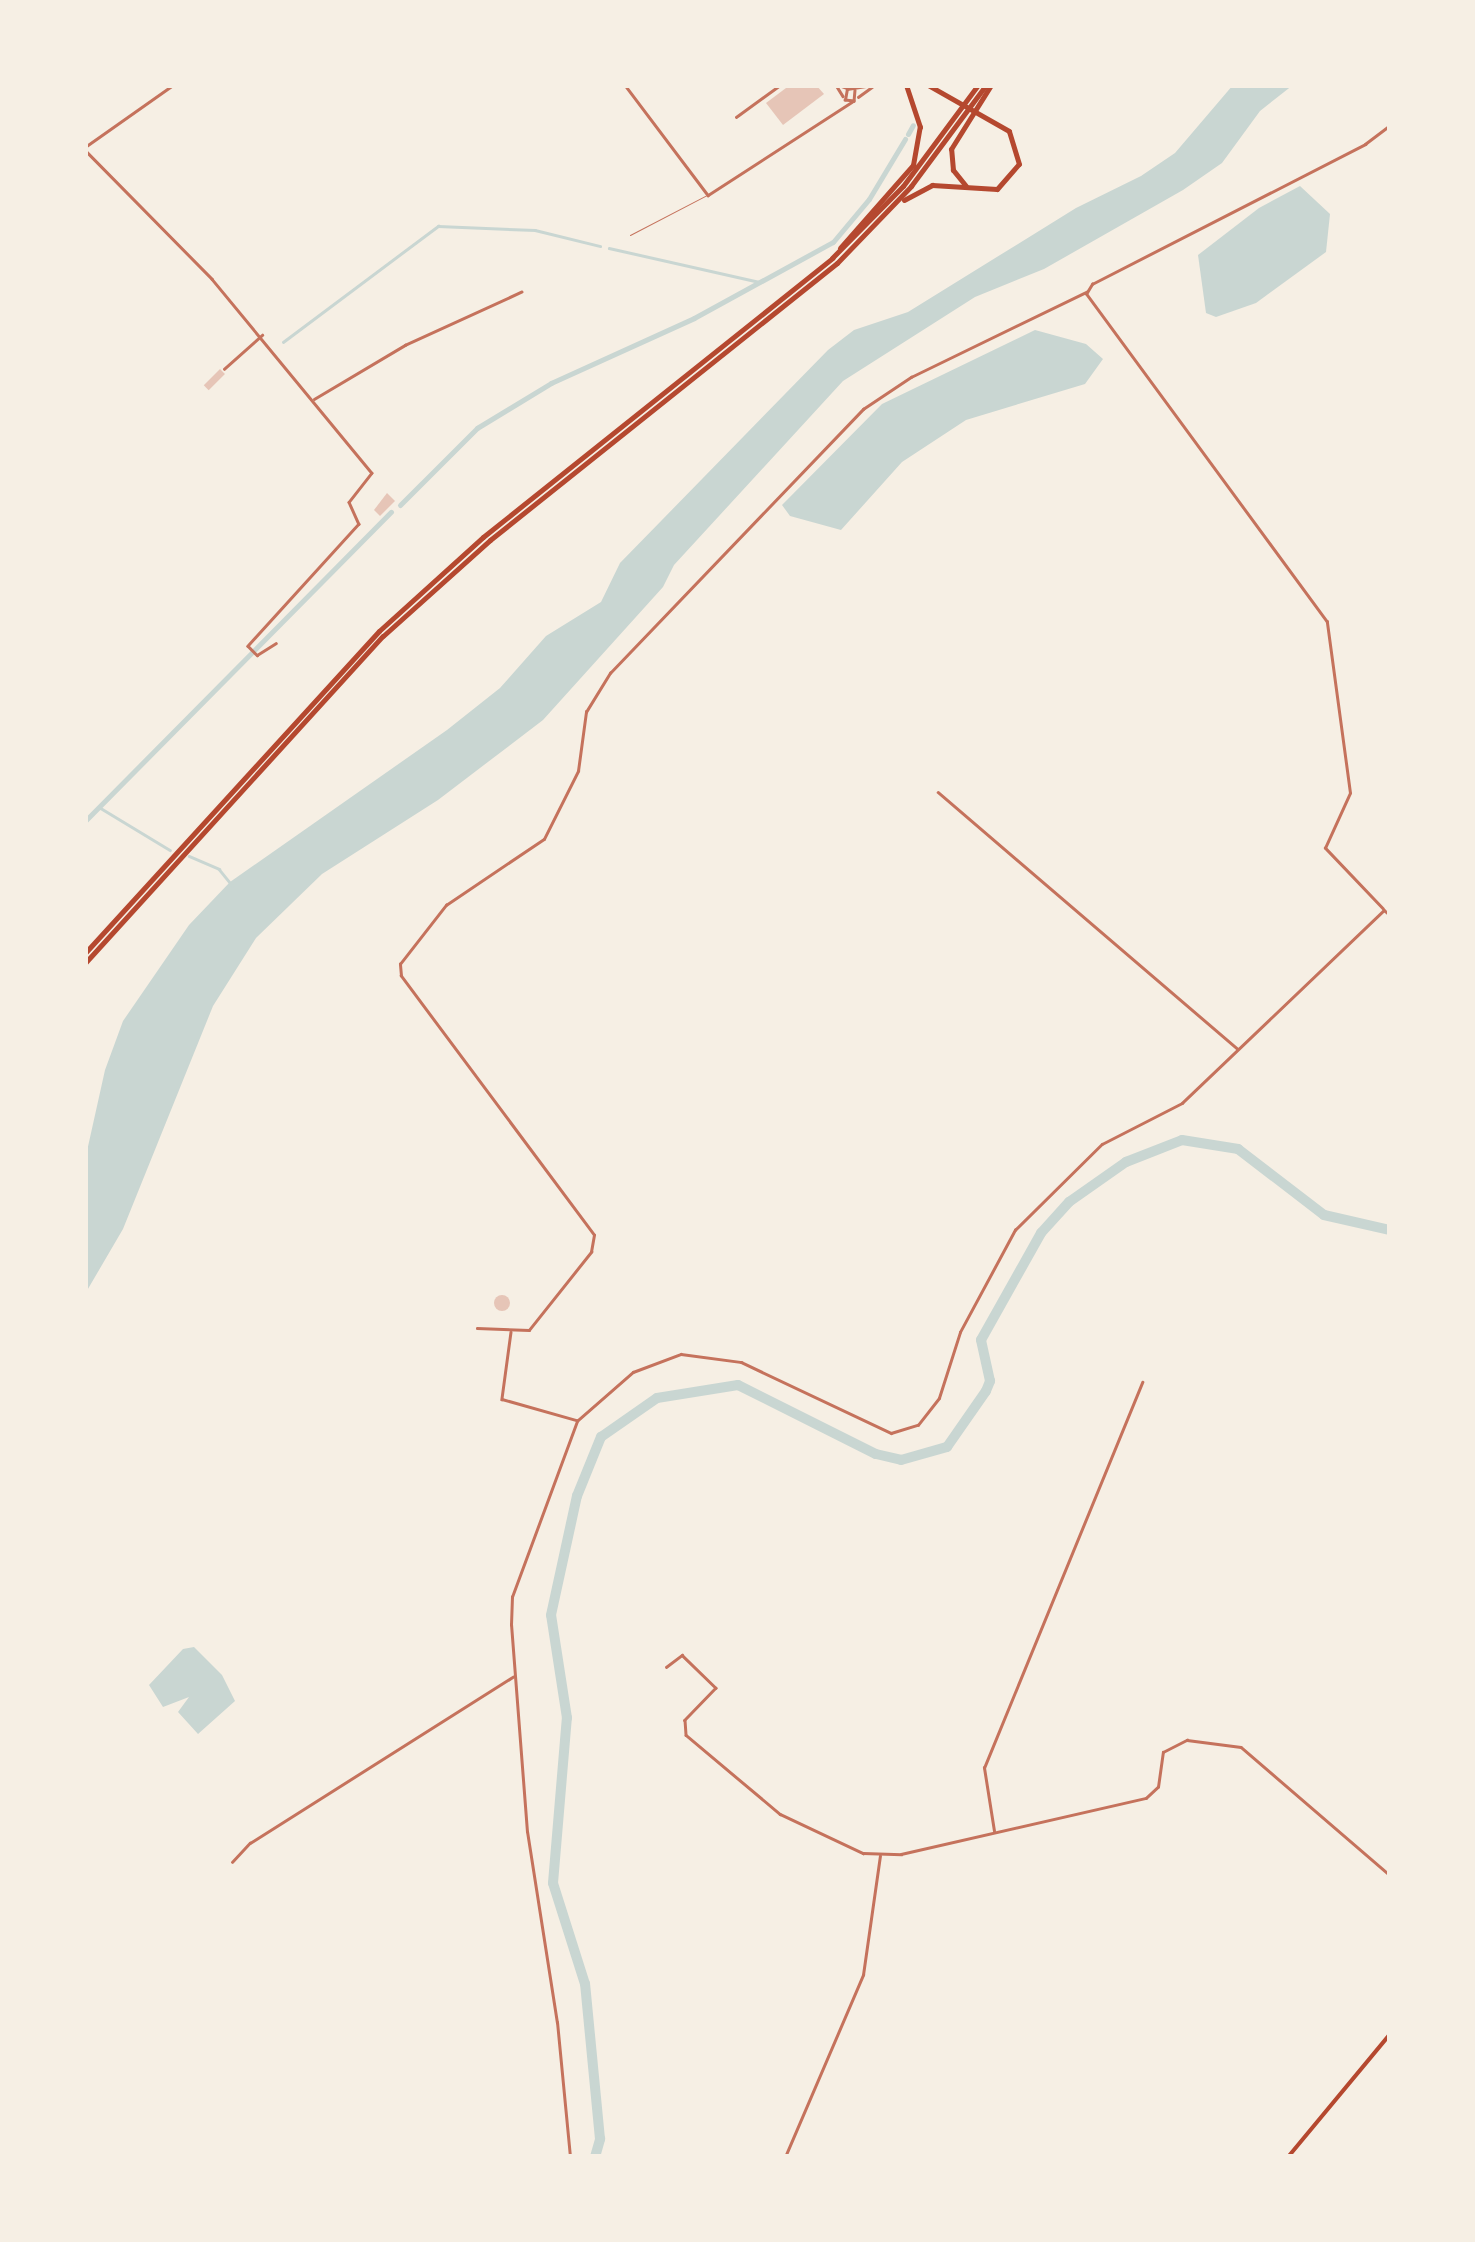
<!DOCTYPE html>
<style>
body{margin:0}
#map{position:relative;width:1475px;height:2242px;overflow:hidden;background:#f6efe4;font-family:"Public Sans",sans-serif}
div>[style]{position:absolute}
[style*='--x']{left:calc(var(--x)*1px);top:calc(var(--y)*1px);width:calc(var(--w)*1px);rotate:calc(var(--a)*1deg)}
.water>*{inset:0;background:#c9d6d2}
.stream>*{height:2.5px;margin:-1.25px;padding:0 1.25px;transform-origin:1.25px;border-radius:1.25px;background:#c9d6d2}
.canal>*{height:5px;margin:-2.5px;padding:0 2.5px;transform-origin:2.5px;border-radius:2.5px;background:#c9d6d2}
.river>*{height:10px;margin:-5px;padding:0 5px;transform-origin:5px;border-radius:5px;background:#c9d6d2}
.building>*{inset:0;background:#e6c5b7;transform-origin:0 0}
.round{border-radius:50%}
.service>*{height:1px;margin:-0.5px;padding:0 0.5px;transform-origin:0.5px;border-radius:0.5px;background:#c5725c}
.pedestrian>*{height:2.5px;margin:-1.25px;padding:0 1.25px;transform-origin:1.25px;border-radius:1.25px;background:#c5725c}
.minor>*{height:2.5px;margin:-1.25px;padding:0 1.25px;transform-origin:1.25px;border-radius:1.25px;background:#c5725c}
.secondary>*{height:4px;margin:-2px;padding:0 2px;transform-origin:2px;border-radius:2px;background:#b5482f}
.trunk>*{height:5px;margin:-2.5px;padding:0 2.5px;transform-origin:2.5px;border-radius:2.5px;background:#b5482f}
span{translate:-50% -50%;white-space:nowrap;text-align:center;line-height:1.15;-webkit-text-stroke:8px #f6efe4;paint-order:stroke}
.frame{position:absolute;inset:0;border:88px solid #f6efe4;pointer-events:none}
</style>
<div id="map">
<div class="water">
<div style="clip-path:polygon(1233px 85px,1293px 85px,1260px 111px,1222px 163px,1183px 190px,1044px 269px,975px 297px,843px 381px,674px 565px,663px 587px,543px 720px,438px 800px,322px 874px,256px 938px,213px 1006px,123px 1229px,85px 1294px,85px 1160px,105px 1070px,123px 1021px,189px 925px,230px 882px,447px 730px,500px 688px,546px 636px,601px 602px,620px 563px,828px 350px,854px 330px,908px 312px,1076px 208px,1141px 176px,1175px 153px)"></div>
<div style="clip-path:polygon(1300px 186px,1330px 214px,1326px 252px,1256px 303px,1216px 317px,1206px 313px,1198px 255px,1259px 208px)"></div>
<div style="clip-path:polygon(1035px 330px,1086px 344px,1103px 359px,1085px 384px,966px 420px,902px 462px,841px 530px,790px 516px,782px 505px,882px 404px)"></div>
<div style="clip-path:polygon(194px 1647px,222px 1675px,235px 1701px,198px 1734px,178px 1712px,189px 1697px,163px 1707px,149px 1685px,183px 1649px)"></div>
</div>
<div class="stream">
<div style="--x:609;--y:248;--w:155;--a:12.7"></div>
<div style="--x:283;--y:342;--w:194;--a:-36.8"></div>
<div style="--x:438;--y:226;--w:97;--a:2.4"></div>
<div style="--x:535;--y:230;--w:67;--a:13.8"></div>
<div style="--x:99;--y:807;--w:83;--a:31.2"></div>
<div style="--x:189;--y:856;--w:33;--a:23"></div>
<div style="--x:219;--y:869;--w:21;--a:51"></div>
</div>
<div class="canal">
<div style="--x:908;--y:134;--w:10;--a:-61"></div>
<div style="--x:400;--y:505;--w:109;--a:-45"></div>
<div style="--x:477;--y:428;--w:87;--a:-31.3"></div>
<div style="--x:551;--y:383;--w:157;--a:-24.4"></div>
<div style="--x:694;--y:318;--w:158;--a:-28.7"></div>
<div style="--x:833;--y:242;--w:56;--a:-50.1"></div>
<div style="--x:869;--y:199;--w:70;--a:-59"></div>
<div style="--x:85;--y:821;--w:435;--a:-45.3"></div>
</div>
<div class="river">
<div style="--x:595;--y:2157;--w:19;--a:-74"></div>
<div style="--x:600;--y:2139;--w:156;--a:-95.5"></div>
<div style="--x:585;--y:1984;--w:106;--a:-107.6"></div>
<div style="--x:553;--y:1883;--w:166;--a:-85.2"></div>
<div style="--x:567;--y:1718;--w:104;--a:-98.8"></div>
<div style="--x:551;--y:1615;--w:122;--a:-77.7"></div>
<div style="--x:577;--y:1496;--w:64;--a:-67.9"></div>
<div style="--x:601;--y:1437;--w:68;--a:-34.9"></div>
<div style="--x:657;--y:1398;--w:82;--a:-9.1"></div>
<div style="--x:738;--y:1385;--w:154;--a:26.6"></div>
<div style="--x:876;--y:1454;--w:26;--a:13"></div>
<div style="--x:901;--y:1460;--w:48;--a:-15.8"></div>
<div style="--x:947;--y:1447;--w:68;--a:-55.1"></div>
<div style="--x:986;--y:1391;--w:11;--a:-68"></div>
<div style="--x:990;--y:1381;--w:42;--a:-102.4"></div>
<div style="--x:981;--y:1340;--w:123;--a:-60.7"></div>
<div style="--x:1041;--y:1233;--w:42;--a:-47.9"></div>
<div style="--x:1069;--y:1202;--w:70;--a:-35.1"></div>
<div style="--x:1126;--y:1162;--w:60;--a:-21.4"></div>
<div style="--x:1182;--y:1140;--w:57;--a:9.1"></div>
<div style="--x:1238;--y:1149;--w:108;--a:37.5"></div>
<div style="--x:1324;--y:1215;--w:68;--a:12.8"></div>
</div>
<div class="building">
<div style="clip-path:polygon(790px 85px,816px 85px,824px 94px,783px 125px,766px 103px)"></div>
<div style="left:220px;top:369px;width:7px;height:23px;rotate:45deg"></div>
<div style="clip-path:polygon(387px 493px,395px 501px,380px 516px,374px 510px)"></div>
<div class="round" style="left:494px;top:1295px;width:16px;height:16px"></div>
</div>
<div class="service">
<div style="--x:630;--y:235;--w:87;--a:-27.5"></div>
</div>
<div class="pedestrian">
<div style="--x:224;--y:369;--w:51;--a:-41.8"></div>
</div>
<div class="minor">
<div style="--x:625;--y:85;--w:138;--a:53"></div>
<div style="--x:708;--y:195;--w:171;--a:-32.9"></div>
<div style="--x:836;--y:85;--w:13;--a:58"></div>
<div style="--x:839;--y:85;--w:9;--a:21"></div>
<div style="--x:855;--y:90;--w:11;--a:95"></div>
<div style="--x:854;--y:101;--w:9;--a:-174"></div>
<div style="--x:845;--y:100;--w:11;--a:-80"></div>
<div style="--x:847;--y:89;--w:25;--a:-9"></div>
<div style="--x:858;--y:97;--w:17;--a:-36"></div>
<div style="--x:736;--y:117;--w:54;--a:-36"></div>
<div style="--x:85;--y:147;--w:108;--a:-35.2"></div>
<div style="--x:85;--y:150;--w:181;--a:45.4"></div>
<div style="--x:212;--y:279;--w:251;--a:50.5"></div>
<div style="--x:372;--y:473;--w:37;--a:128"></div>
<div style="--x:349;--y:502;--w:24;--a:66"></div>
<div style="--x:359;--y:524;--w:165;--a:132.3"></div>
<div style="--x:248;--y:646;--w:13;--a:45"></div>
<div style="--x:257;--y:655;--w:22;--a:-32"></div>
<div style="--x:314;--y:399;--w:106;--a:-30.7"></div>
<div style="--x:405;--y:345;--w:128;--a:-24.6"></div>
<div style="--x:938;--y:792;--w:394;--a:40.6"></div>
<div style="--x:1383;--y:909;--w:84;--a:-133.6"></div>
<div style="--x:1325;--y:848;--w:60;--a:-65.6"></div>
<div style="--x:1350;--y:793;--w:173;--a:-97.7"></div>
<div style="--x:1327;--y:622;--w:407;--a:-126.3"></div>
<div style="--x:1086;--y:294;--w:12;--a:-59"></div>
<div style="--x:1092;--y:284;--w:307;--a:-27.1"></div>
<div style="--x:1365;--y:144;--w:31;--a:-37"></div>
<div style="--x:477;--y:1328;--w:52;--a:2.2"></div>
<div style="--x:529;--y:1330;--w:100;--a:-51.5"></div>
<div style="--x:591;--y:1252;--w:17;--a:-80"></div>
<div style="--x:594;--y:1235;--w:323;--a:-126.7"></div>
<div style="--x:401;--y:976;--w:12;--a:-95"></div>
<div style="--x:400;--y:964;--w:75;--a:-52.1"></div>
<div style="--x:446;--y:905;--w:118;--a:-34"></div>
<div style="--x:544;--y:839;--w:76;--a:-63.4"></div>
<div style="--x:578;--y:771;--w:60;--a:-82.3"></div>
<div style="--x:586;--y:712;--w:46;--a:-58.4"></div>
<div style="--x:610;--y:673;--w:366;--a:-46.2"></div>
<div style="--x:863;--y:409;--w:58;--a:-33.7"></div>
<div style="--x:911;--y:377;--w:195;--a:-25.9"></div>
<div style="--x:511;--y:1332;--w:68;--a:97.7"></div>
<div style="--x:502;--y:1399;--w:77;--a:15.8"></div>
<div style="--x:666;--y:1667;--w:20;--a:-37"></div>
<div style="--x:682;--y:1655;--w:47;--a:44.1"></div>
<div style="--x:716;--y:1688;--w:45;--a:134.1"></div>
<div style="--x:685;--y:1720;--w:15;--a:86"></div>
<div style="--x:686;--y:1735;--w:123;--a:40"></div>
<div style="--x:780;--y:1814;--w:92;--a:25.2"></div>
<div style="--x:863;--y:1853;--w:38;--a:2"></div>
<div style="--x:901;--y:1854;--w:251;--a:-12.9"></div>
<div style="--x:1146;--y:1798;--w:16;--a:-43"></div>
<div style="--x:1158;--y:1787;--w:35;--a:-82"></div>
<div style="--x:1163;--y:1752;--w:27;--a:-27"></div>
<div style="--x:1187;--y:1740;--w:54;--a:7.4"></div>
<div style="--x:1241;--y:1747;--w:196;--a:40.7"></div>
<div style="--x:994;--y:1831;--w:64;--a:-99"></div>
<div style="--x:984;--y:1768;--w:417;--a:-67.7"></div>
<div style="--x:232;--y:1862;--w:26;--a:-47"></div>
<div style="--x:250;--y:1843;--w:311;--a:-32.3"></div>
<div style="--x:570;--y:2157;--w:135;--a:-95.5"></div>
<div style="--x:557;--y:2023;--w:193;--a:-98.9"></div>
<div style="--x:527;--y:1832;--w:208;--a:-94.4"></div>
<div style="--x:511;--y:1625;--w:28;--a:-88"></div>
<div style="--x:512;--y:1597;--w:188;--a:-69.7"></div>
<div style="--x:577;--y:1421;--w:74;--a:-41.2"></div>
<div style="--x:633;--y:1372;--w:51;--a:-20.6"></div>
<div style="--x:681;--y:1354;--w:61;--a:7.6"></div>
<div style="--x:741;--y:1362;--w:166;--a:25.3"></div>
<div style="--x:891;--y:1433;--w:28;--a:-17"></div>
<div style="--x:918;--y:1425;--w:34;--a:-52"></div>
<div style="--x:939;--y:1398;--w:69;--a:-72.3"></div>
<div style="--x:960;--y:1332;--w:116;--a:-61.7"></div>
<div style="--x:1015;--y:1230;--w:122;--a:-44.7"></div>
<div style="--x:1102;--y:1144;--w:90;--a:-27.1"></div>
<div style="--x:1182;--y:1103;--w:279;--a:-43.7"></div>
<div style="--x:1384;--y:910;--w:8;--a:40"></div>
<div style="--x:785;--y:2157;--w:198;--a:-66.8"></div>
<div style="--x:863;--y:1975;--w:120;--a:-81.9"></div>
</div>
<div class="secondary">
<div style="--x:1288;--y:2157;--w:160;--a:-50.3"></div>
</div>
<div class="trunk">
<div style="--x:966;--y:186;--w:21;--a:-129"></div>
<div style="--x:953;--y:170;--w:21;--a:-95"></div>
<div style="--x:951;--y:149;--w:75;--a:-58"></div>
<div style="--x:904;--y:200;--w:32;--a:-28"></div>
<div style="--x:932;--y:185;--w:65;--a:3.5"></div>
<div style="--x:997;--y:189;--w:33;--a:-49"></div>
<div style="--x:1019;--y:164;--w:34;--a:-107"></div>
<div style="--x:1009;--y:131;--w:93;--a:-150.4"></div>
<div style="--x:840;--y:248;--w:111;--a:-48.7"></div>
<div style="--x:913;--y:165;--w:39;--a:-80"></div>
<div style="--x:920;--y:127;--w:44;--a:-108.4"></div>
<div style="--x:85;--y:953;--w:436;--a:-47.6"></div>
<div style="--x:379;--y:631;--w:140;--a:-42.1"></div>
<div style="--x:483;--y:537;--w:447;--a:-38.6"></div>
<div style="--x:832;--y:258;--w:101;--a:-45.4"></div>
<div style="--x:903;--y:186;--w:126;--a:-53.4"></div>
<div style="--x:85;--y:963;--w:442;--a:-47.7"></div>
<div style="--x:383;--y:636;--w:144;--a:-41.9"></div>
<div style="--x:490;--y:540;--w:444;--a:-38.6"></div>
<div style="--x:837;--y:263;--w:107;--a:-46.1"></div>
<div style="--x:911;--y:186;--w:126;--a:-53.4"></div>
</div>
<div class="frame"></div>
</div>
